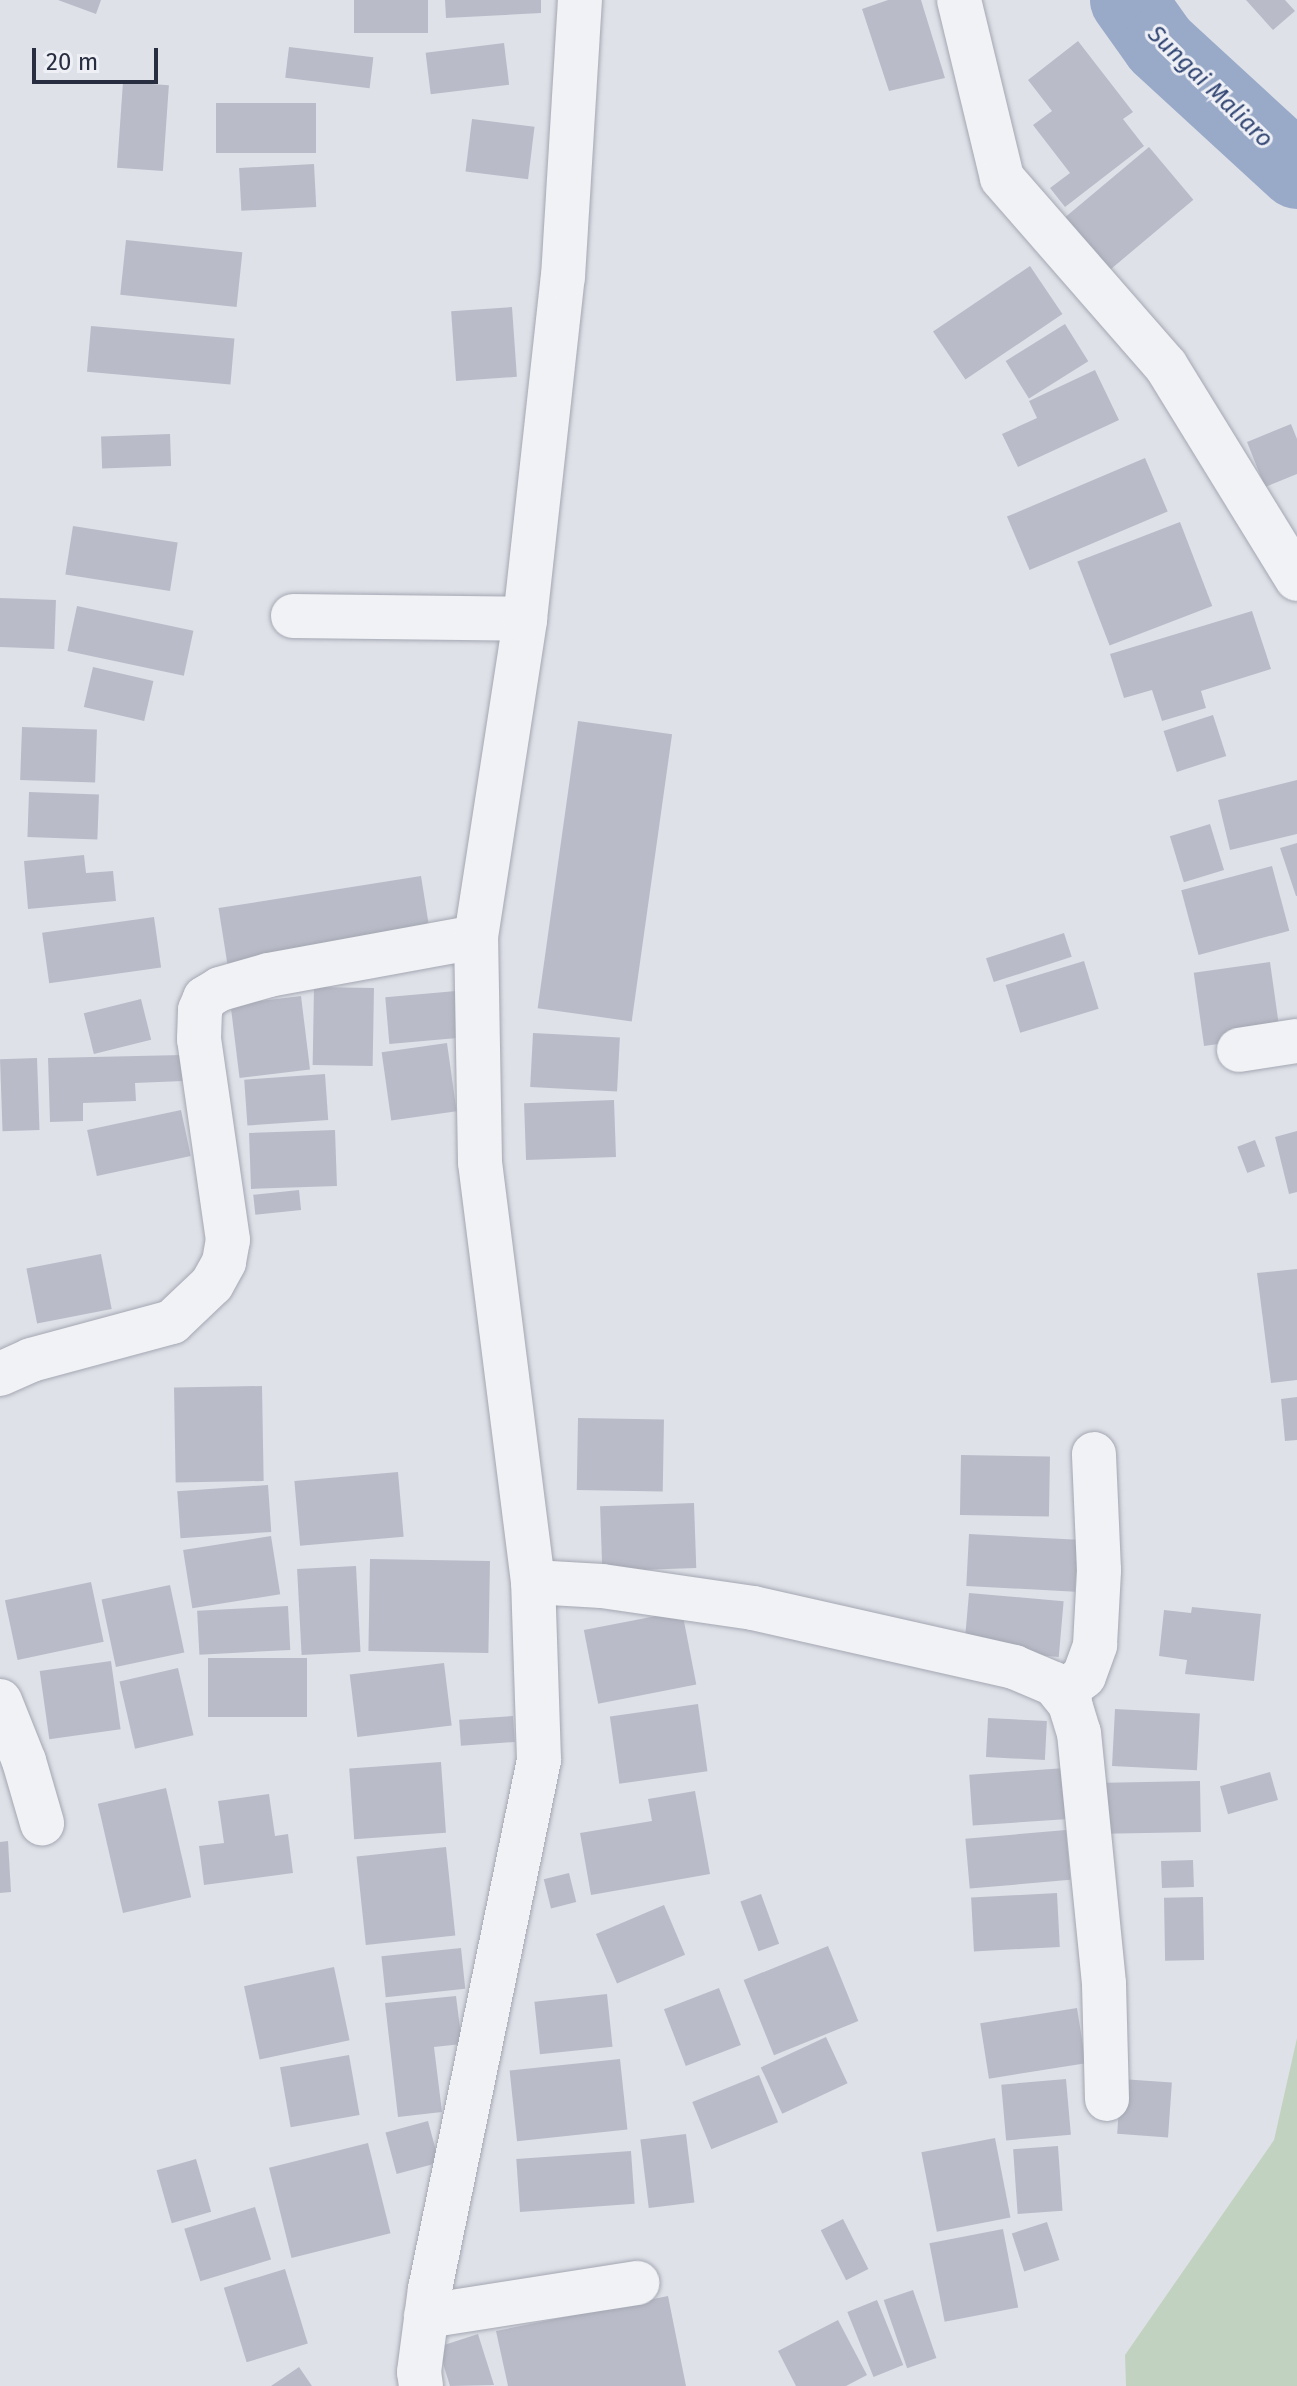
<!DOCTYPE html>
<style>
body{margin:0}
#map{position:relative;width:1297px;height:2386px;overflow:hidden;background:#dfe1e8;font-family:"Fira Sans",sans-serif}
div>[style]{position:absolute}
[style*='--x']{left:calc(var(--x)*1px);top:calc(var(--y)*1px);width:calc(var(--w)*1px);rotate:calc(var(--a)*1deg)}
.green>*{inset:0;background:#c2d2c0}
.river>*{height:76px;margin:-38px;padding:0 38px;transform-origin:38px;border-radius:38px;background:#99a9c8}
.building>*{inset:0;background:#b9bcc8;transform-origin:0 0}
.roads{filter:drop-shadow(0 0 2px #a4a7b2) drop-shadow(0 0 2px #a4a7b2)}
.minor>*{height:44px;margin:-22px;padding:0 22px;transform-origin:22px;border-radius:22px;background:#f1f2f6}
span{translate:-50% -50%;white-space:nowrap;text-align:center;line-height:1.15;-webkit-text-stroke:6px #eef0f6;paint-order:stroke}
.water-label{font-size:24px;color:#324673;font-style:italic}
.scale{position:absolute;left:32px;top:48px;width:126px;height:36px;box-sizing:border-box;border:4px solid #282d3f;border-top:0;padding-left:10px;font-size:24px;line-height:28px;white-space:nowrap;color:#282d3f;-webkit-text-stroke:6px #eef0f6;paint-order:stroke}
</style>
<div id="map">
<div class="green">
<div style="clip-path:polygon(1297px 2038px,1297px 2386px,1126px 2386px,1125px 2355px,1274px 2140px)"></div>
</div>
<div class="river">
<div style="--x:1128;--y:0;--w:55;--a:54.6"></div>
<div style="--x:1160;--y:45;--w:186;--a:42.6"></div>
</div>
<div class="building">
<div style="clip-path:polygon(58px 0,101px 0,96px 14px)"></div>
<div style="left:354px;top:0;width:74px;height:33px"></div>
<div style="clip-path:polygon(445px 0,541px 0,541px 13px,446px 18px)"></div>
<div style="clip-path:polygon(888px 0,921px 0,945px 78px,889px 91px,862px 9px)"></div>
<div style="clip-path:polygon(1246px 0,1285px 0,1295px 11px,1273px 30px)"></div>
<div style="clip-path:polygon(1078px 41px,1133px 112px,1123px 119px,1144px 146px,1065px 207px,1050px 188px,1070px 173px,1033px 125px,1052px 111px,1028px 80px)"></div>
<div style="left:504px;top:43px;width:42px;height:79px;rotate:83deg"></div>
<div style="left:289px;top:47px;width:85px;height:31px;rotate:7deg"></div>
<div style="left:123px;top:82px;width:46px;height:86px;rotate:4deg"></div>
<div style="left:316px;top:103px;width:50px;height:100px;rotate:90deg"></div>
<div style="left:472px;top:119px;width:63px;height:53px;rotate:7deg"></div>
<div style="left:1149px;top:147px;width:69px;height:111px;rotate:50deg"></div>
<div style="left:314px;top:164px;width:43px;height:75px;rotate:87deg"></div>
<div style="left:126px;top:240px;width:117px;height:55px;rotate:6deg"></div>
<div style="left:1030px;top:266px;width:58px;height:117px;rotate:56deg"></div>
<div style="left:512px;top:307px;width:70px;height:61px;rotate:86deg"></div>
<div style="left:1065px;top:324px;width:44px;height:70px;rotate:58deg"></div>
<div style="left:91px;top:326px;width:144px;height:46px;rotate:5deg"></div>
<div style="clip-path:polygon(1095px 370px,1119px 420px,1018px 467px,1002px 434px,1037px 418px,1029px 401px)"></div>
<div style="clip-path:polygon(1291px 424px,1297px 439px,1297px 474px,1265px 487px,1247px 442px)"></div>
<div style="left:170px;top:434px;width:32px;height:69px;rotate:88deg"></div>
<div style="left:1145px;top:458px;width:58px;height:150px;rotate:67deg"></div>
<div style="left:1180px;top:522px;width:90px;height:110px;rotate:69deg"></div>
<div style="left:73px;top:526px;width:106px;height:49px;rotate:9deg"></div>
<div style="left:0;top:598px;width:56px;height:49px;rotate:2deg"></div>
<div style="left:77px;top:606px;width:119px;height:46px;rotate:12deg"></div>
<div style="clip-path:polygon(1252px 611px,1271px 669px,1201px 691px,1206px 708px,1162px 721px,1152px 690px,1124px 698px,1110px 654px)"></div>
<div style="left:93px;top:667px;width:62px;height:41px;rotate:13deg"></div>
<div style="left:1213px;top:715px;width:43px;height:52px;rotate:72deg"></div>
<div style="left:578px;top:721px;width:95px;height:290px;rotate:8deg"></div>
<div style="left:22px;top:727px;width:75px;height:53px;rotate:2deg"></div>
<div style="clip-path:polygon(1297px 780px,1297px 834px,1230px 850px,1218px 800px)"></div>
<div style="left:29px;top:792px;width:70px;height:45px;rotate:2deg"></div>
<div style="left:1210px;top:824px;width:48px;height:42px;rotate:73deg"></div>
<div style="clip-path:polygon(1297px 843px,1297px 896px,1296px 896px,1280px 848px)"></div>
<div style="clip-path:polygon(84px 855px,86px 873px,113px 871px,116px 901px,28px 909px,24px 861px)"></div>
<div style="left:1272px;top:866px;width:67px;height:94px;rotate:75deg"></div>
<div style="left:421px;top:876px;width:57px;height:205px;rotate:81deg"></div>
<div style="left:154px;top:917px;width:51px;height:113px;rotate:82deg"></div>
<div style="left:1064px;top:933px;width:25px;height:82px;rotate:72deg"></div>
<div style="left:1084px;top:961px;width:50px;height:82px;rotate:73deg"></div>
<div style="left:1270px;top:962px;width:74px;height:77px;rotate:82deg"></div>
<div style="left:314px;top:987px;width:60px;height:78px;rotate:1deg"></div>
<div style="left:456px;top:991px;width:47px;height:71px;rotate:85deg"></div>
<div style="left:301px;top:996px;width:74px;height:71px;rotate:83deg"></div>
<div style="left:141px;top:999px;width:42px;height:59px;rotate:76deg"></div>
<div style="left:533px;top:1033px;width:87px;height:54px;rotate:3deg"></div>
<div style="left:447px;top:1043px;width:69px;height:66px;rotate:82deg"></div>
<div style="clip-path:polygon(182px 1055px,183px 1081px,135px 1083px,136px 1101px,83px 1103px,83px 1121px,50px 1122px,48px 1058px)"></div>
<div style="left:37px;top:1058px;width:72px;height:37px;rotate:88deg"></div>
<div style="left:325px;top:1074px;width:46px;height:81px;rotate:86deg"></div>
<div style="left:614px;top:1100px;width:57px;height:90px;rotate:88deg"></div>
<div style="left:181px;top:1110px;width:47px;height:96px;rotate:78deg"></div>
<div style="left:335px;top:1130px;width:56px;height:86px;rotate:88deg"></div>
<div style="clip-path:polygon(1297px 1131px,1297px 1192px,1289px 1194px,1275px 1137px)"></div>
<div style="left:1255px;top:1140px;width:28px;height:19px;rotate:69deg"></div>
<div style="left:299px;top:1190px;width:20px;height:46px;rotate:84deg"></div>
<div style="left:101px;top:1254px;width:56px;height:76px;rotate:79deg"></div>
<div style="clip-path:polygon(1297px 1269px,1297px 1380px,1271px 1383px,1257px 1273px)"></div>
<div style="left:262px;top:1386px;width:95px;height:88px;rotate:89deg"></div>
<div style="clip-path:polygon(1297px 1397px,1297px 1440px,1285px 1441px,1281px 1399px)"></div>
<div style="left:578px;top:1418px;width:86px;height:72px;rotate:1deg"></div>
<div style="left:961px;top:1455px;width:89px;height:60px;rotate:1deg"></div>
<div style="left:398px;top:1472px;width:65px;height:104px;rotate:85deg"></div>
<div style="left:268px;top:1485px;width:47px;height:91px;rotate:86deg"></div>
<div style="left:694px;top:1503px;width:65px;height:94px;rotate:88deg"></div>
<div style="left:969px;top:1534px;width:109px;height:52px;rotate:3deg"></div>
<div style="left:271px;top:1536px;width:59px;height:89px;rotate:81deg"></div>
<div style="left:370px;top:1559px;width:120px;height:92px;rotate:1deg"></div>
<div style="left:356px;top:1566px;width:86px;height:59px;rotate:87deg"></div>
<div style="left:91px;top:1582px;width:61px;height:88px;rotate:78deg"></div>
<div style="left:170px;top:1585px;width:69px;height:70px;rotate:78deg"></div>
<div style="left:969px;top:1593px;width:95px;height:56px;rotate:5deg"></div>
<div style="left:288px;top:1606px;width:44px;height:91px;rotate:87deg"></div>
<div style="clip-path:polygon(1192px 1607px,1261px 1614px,1254px 1681px,1185px 1674px,1187px 1660px,1159px 1656px,1164px 1610px,1191px 1613px)"></div>
<div style="left:682px;top:1611px;width:75px;height:100px;rotate:79deg"></div>
<div style="left:307px;top:1658px;width:59px;height:99px;rotate:90deg"></div>
<div style="left:111px;top:1661px;width:69px;height:72px;rotate:82deg"></div>
<div style="left:444px;top:1663px;width:63px;height:95px;rotate:83deg"></div>
<div style="left:178px;top:1668px;width:69px;height:60px;rotate:77deg"></div>
<div style="left:698px;top:1704px;width:68px;height:89px;rotate:82deg"></div>
<div style="left:1115px;top:1709px;width:85px;height:57px;rotate:3deg"></div>
<div style="left:513px;top:1716px;width:26px;height:54px;rotate:86deg"></div>
<div style="left:988px;top:1718px;width:59px;height:39px;rotate:3deg"></div>
<div style="left:441px;top:1762px;width:71px;height:92px;rotate:86deg"></div>
<div style="left:1065px;top:1768px;width:51px;height:96px;rotate:86deg"></div>
<div style="left:1270px;top:1772px;width:29px;height:52px;rotate:74deg"></div>
<div style="left:1200px;top:1781px;width:51px;height:95px;rotate:89deg"></div>
<div style="left:166px;top:1788px;width:112px;height:70px;rotate:77deg"></div>
<div style="clip-path:polygon(695px 1791px,710px 1874px,591px 1895px,580px 1833px,652px 1821px,648px 1799px)"></div>
<div style="clip-path:polygon(269px 1794px,275px 1836px,288px 1834px,293px 1873px,204px 1885px,199px 1846px,224px 1843px,218px 1801px)"></div>
<div style="left:1066px;top:1830px;width:50px;height:101px;rotate:85deg"></div>
<div style="clip-path:polygon(8px 1841px,11px 1892px,0 1893px,0 1842px)"></div>
<div style="left:446px;top:1847px;width:89px;height:90px;rotate:84deg"></div>
<div style="left:1193px;top:1860px;width:27px;height:32px;rotate:88deg"></div>
<div style="left:569px;top:1873px;width:30px;height:26px;rotate:76deg"></div>
<div style="left:1057px;top:1893px;width:54px;height:86px;rotate:87deg"></div>
<div style="left:761px;top:1894px;width:53px;height:22px;rotate:70deg"></div>
<div style="left:1203px;top:1897px;width:63px;height:39px;rotate:89deg"></div>
<div style="left:664px;top:1905px;width:54px;height:74px;rotate:67deg"></div>
<div style="left:828px;top:1946px;width:81px;height:91px;rotate:68deg"></div>
<div style="left:461px;top:1948px;width:41px;height:80px;rotate:84deg"></div>
<div style="left:334px;top:1967px;width:75px;height:92px;rotate:78deg"></div>
<div style="left:719px;top:1988px;width:61px;height:59px;rotate:69deg"></div>
<div style="left:607px;top:1994px;width:53px;height:73px;rotate:84deg"></div>
<div style="clip-path:polygon(456px 1996px,462px 2044px,434px 2047px,442px 2112px,398px 2117px,385px 2003px)"></div>
<div style="left:1077px;top:2008px;width:56px;height:98px;rotate:81deg"></div>
<div style="left:826px;top:2037px;width:51px;height:72px;rotate:65deg"></div>
<div style="left:349px;top:2055px;width:61px;height:70px;rotate:80deg"></div>
<div style="left:620px;top:2059px;width:71px;height:111px;rotate:84deg"></div>
<div style="left:759px;top:2075px;width:51px;height:72px;rotate:68deg"></div>
<div style="left:1066px;top:2079px;width:56px;height:65px;rotate:85deg"></div>
<div style="left:1121px;top:2079px;width:51px;height:55px;rotate:4deg"></div>
<div style="left:428px;top:2121px;width:43px;height:44px;rotate:75deg"></div>
<div style="left:686px;top:2134px;width:69px;height:46px;rotate:83deg"></div>
<div style="left:995px;top:2138px;width:81px;height:75px;rotate:79deg"></div>
<div style="left:368px;top:2143px;width:93px;height:102px;rotate:76deg"></div>
<div style="left:1058px;top:2146px;width:65px;height:45px;rotate:86deg"></div>
<div style="left:631px;top:2151px;width:53px;height:115px;rotate:86deg"></div>
<div style="left:196px;top:2159px;width:55px;height:41px;rotate:74deg"></div>
<div style="left:255px;top:2207px;width:55px;height:74px;rotate:73deg"></div>
<div style="left:843px;top:2219px;width:56px;height:25px;rotate:63deg"></div>
<div style="left:1047px;top:2222px;width:40px;height:37px;rotate:72deg"></div>
<div style="left:1003px;top:2229px;width:80px;height:75px;rotate:79deg"></div>
<div style="left:285px;top:2269px;width:78px;height:64px;rotate:73deg"></div>
<div style="left:913px;top:2290px;width:72px;height:31px;rotate:71deg"></div>
<div style="clip-path:polygon(668px 2296px,686px 2386px,508px 2386px,496px 2331px)"></div>
<div style="left:877px;top:2300px;width:70px;height:32px;rotate:68deg"></div>
<div style="clip-path:polygon(838px 2320px,867px 2375px,846px 2386px,796px 2386px,778px 2351px)"></div>
<div style="clip-path:polygon(478px 2334px,494px 2385px,450px 2386px,438px 2347px)"></div>
<div style="clip-path:polygon(299px 2367px,312px 2386px,271px 2386px)"></div>
</div>
<div class="roads">
<div class="minor">
<div style="--x:959;--y:0;--w:183;--a:76.4"></div>
<div style="--x:1002;--y:178;--w:249;--a:48.9"></div>
<div style="--x:1166;--y:366;--w:250;--a:58.4"></div>
<div style="--x:293;--y:616;--w:232;--a:0.7"></div>
<div style="--x:1239;--y:1050;--w:59;--a:-8.8"></div>
<div style="--x:0;--y:1374;--w:34;--a:-24"></div>
<div style="--x:31;--y:1360;--w:146;--a:-15.1"></div>
<div style="--x:172;--y:1322;--w:55;--a:-43.5"></div>
<div style="--x:212;--y:1284;--w:25;--a:-61"></div>
<div style="--x:224;--y:1262;--w:22;--a:-80"></div>
<div style="--x:228;--y:1240;--w:203;--a:-98.2"></div>
<div style="--x:199;--y:1039;--w:29;--a:-88"></div>
<div style="--x:200;--y:1010;--w:13;--a:-67"></div>
<div style="--x:205;--y:998;--w:17;--a:-31"></div>
<div style="--x:220;--y:989;--w:51;--a:-15.9"></div>
<div style="--x:269;--y:975;--w:210;--a:-10.4"></div>
<div style="--x:533;--y:1582;--w:69;--a:3.3"></div>
<div style="--x:602;--y:1586;--w:153;--a:8.3"></div>
<div style="--x:753;--y:1608;--w:268;--a:12.7"></div>
<div style="--x:1014;--y:1667;--w:43;--a:23"></div>
<div style="--x:1054;--y:1684;--w:26;--a:51"></div>
<div style="--x:1070;--y:1704;--w:30;--a:73"></div>
<div style="--x:1079;--y:1733;--w:252;--a:84.3"></div>
<div style="--x:1104;--y:1984;--w:115;--a:88.5"></div>
<div style="--x:1063;--y:1692;--w:26;--a:-37"></div>
<div style="--x:1084;--y:1676;--w:33;--a:-70"></div>
<div style="--x:1095;--y:1645;--w:75;--a:-86.9"></div>
<div style="--x:1099;--y:1570;--w:116;--a:-92.5"></div>
<div style="--x:0;--y:1701;--w:65;--a:68.2"></div>
<div style="--x:24;--y:1761;--w:65;--a:73.8"></div>
<div style="--x:426;--y:2316;--w:214;--a:-8.9"></div>
<div style="--x:421;--y:2386;--w:14;--a:-98"></div>
<div style="--x:419;--y:2372;--w:84;--a:-82.5"></div>
<div style="--x:430;--y:2289;--w:540;--a:-78.36"></div>
<div style="--x:539;--y:1760;--w:178;--a:-91.9"></div>
<div style="--x:533;--y:1582;--w:423;--a:-97.2"></div>
<div style="--x:480;--y:1162;--w:225;--a:-91"></div>
<div style="--x:476;--y:937;--w:322;--a:-81.2"></div>
<div style="--x:525;--y:619;--w:344;--a:-83.7"></div>
<div style="--x:563;--y:277;--w:278;--a:-86.5"></div>
</div>
</div>
<div class="water-label">
<span style="left:1210px;top:87px;rotate:44deg">Sungai Maliaro</span>
</div>
<div class="scale">20 m</div>
</div>
